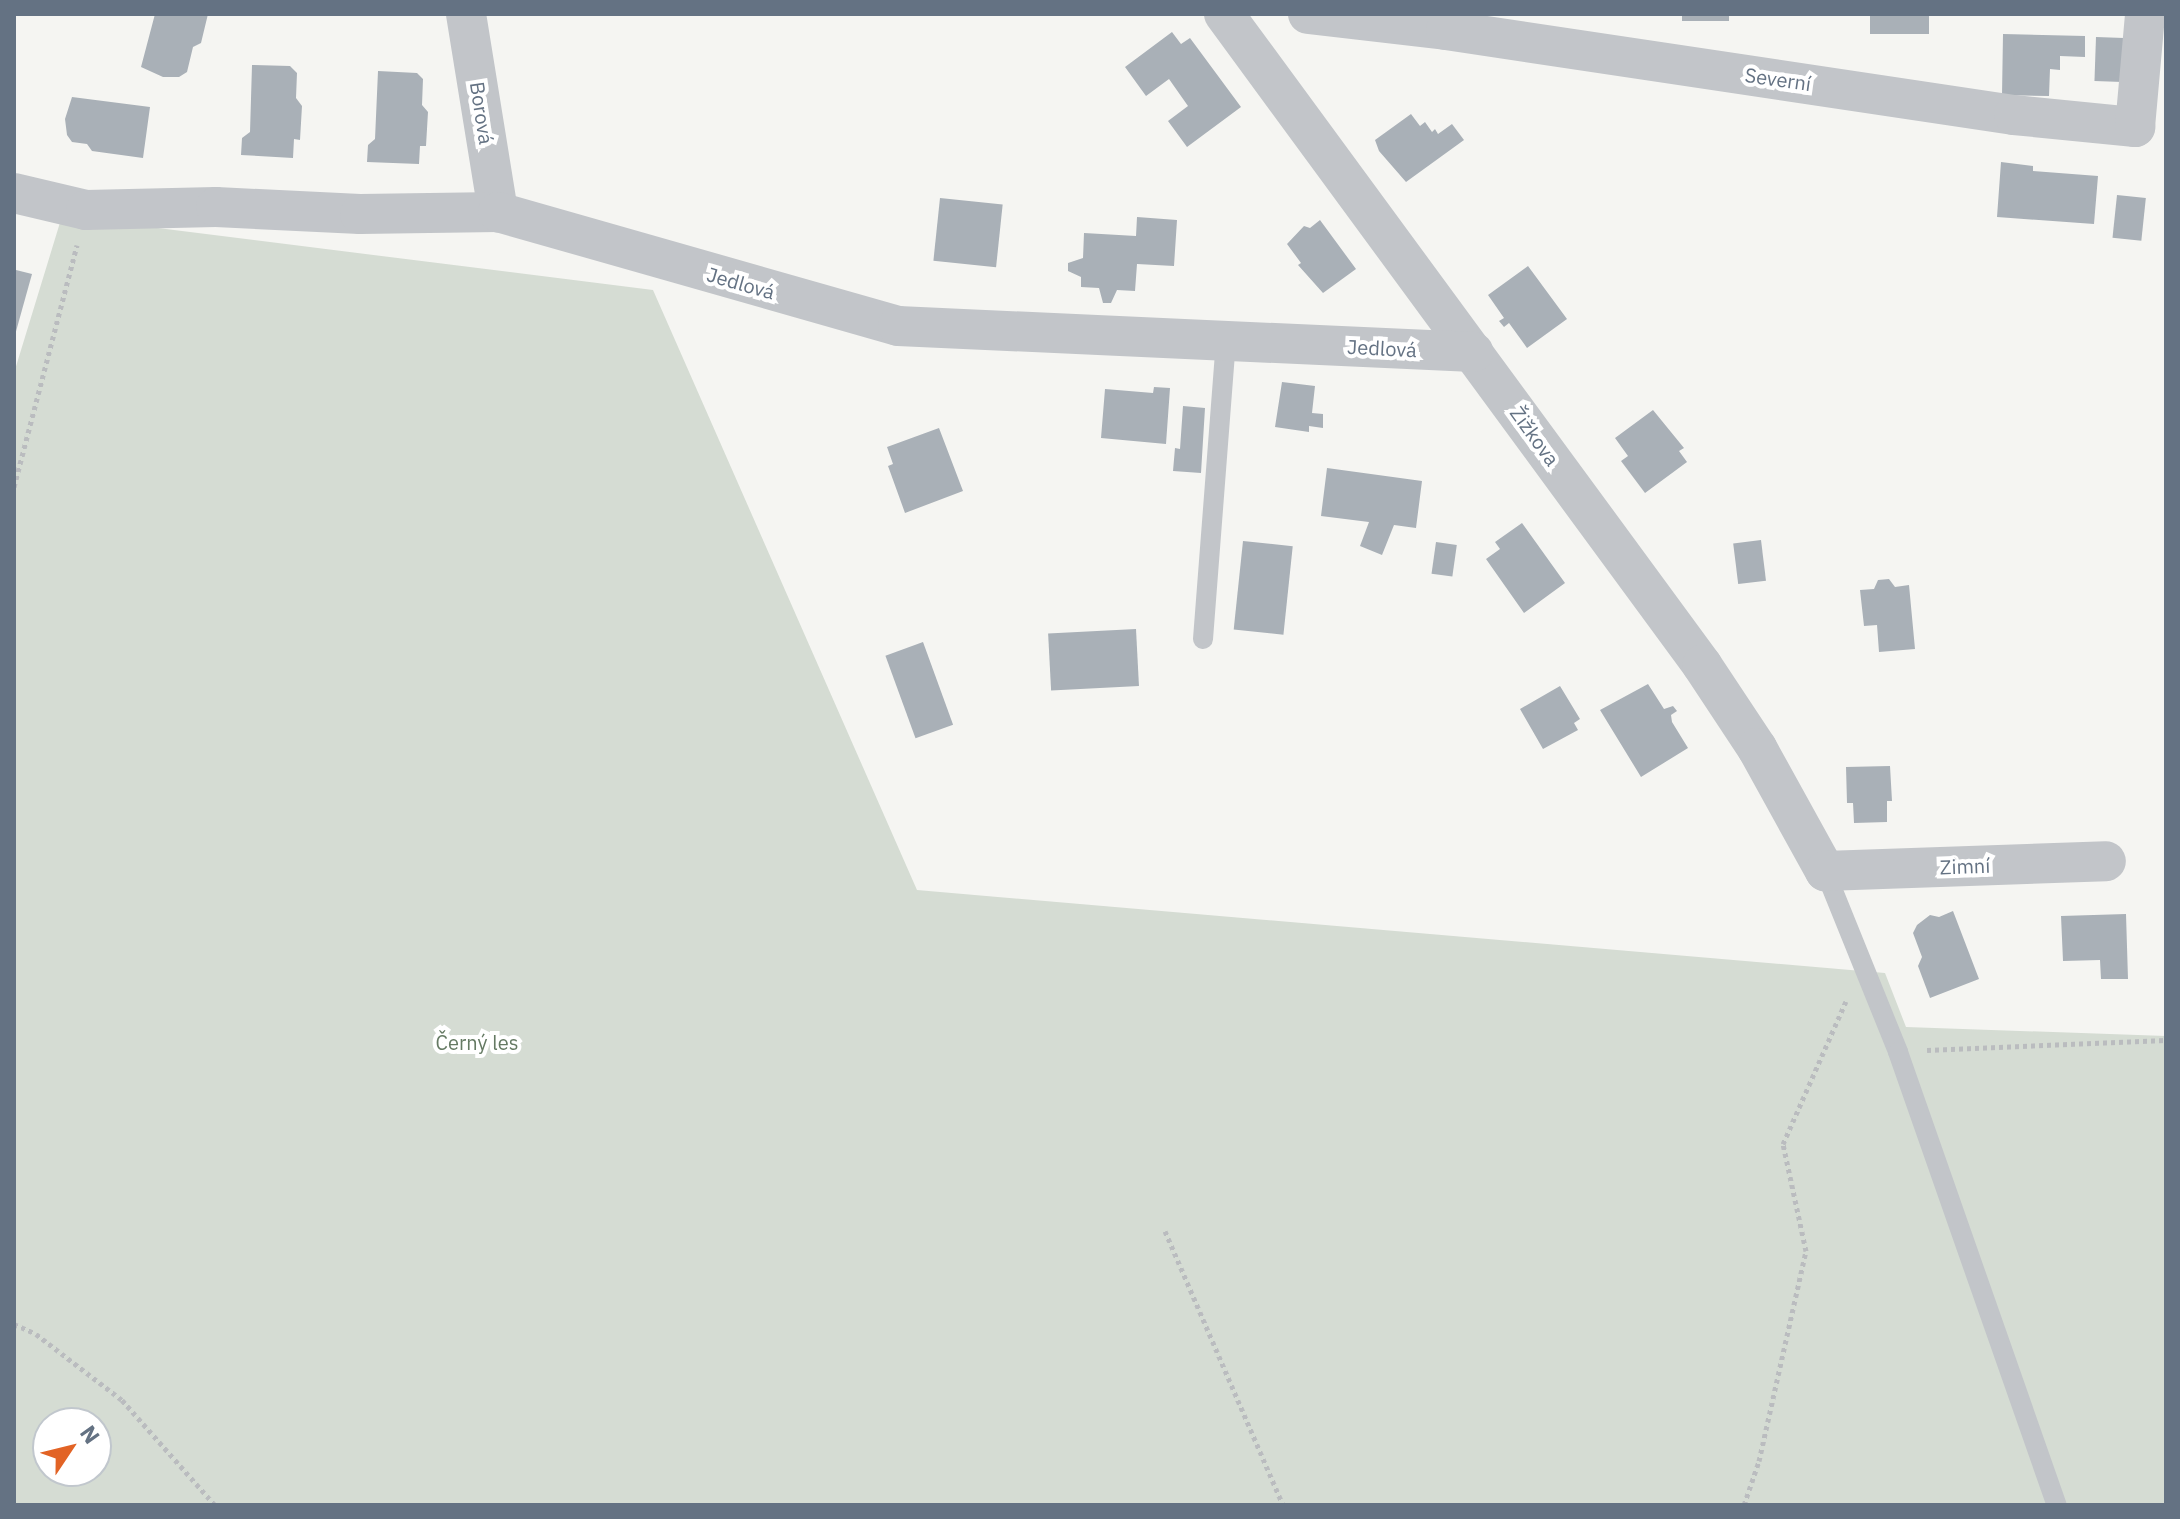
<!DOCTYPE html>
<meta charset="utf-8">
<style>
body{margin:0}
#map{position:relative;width:2180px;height:1519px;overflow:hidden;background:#f5f5f2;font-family:"IBM Plex Sans",sans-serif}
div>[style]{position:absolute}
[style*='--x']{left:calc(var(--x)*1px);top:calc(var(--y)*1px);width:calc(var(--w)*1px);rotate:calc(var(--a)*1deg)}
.green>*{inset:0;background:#d5dcd3}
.building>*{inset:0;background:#a9b0b7;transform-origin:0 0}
.path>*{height:5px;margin-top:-2.5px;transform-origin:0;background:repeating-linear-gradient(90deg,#babcbf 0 4px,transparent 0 8px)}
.service>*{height:20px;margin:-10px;padding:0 10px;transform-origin:10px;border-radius:10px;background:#c2c5c9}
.minor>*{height:40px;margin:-20px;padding:0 20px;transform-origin:20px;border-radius:20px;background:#c2c5c9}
span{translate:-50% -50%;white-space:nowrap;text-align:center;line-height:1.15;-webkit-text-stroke:8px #fff;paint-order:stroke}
.street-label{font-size:20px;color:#647283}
.park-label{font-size:20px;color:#657a63}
.frame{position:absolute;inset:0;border:16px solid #647283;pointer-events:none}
.north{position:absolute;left:32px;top:1407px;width:80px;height:80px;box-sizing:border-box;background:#fff;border:2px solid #c1c7cd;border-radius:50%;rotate:55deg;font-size:22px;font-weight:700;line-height:32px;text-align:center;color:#647283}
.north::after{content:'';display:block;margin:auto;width:28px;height:36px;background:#e26325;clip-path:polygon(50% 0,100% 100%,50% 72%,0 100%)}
</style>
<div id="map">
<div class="green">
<div style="clip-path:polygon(evenodd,62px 216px,653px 290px,917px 890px,1885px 973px,1906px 1027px,2166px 1036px,2166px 1505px,14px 1505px,14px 373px,62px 216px,48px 1423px,96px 1423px,96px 1471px,48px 1471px,48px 1423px)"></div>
</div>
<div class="building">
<div style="clip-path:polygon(155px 14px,208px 14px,201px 43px,193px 47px,187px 72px,179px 77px,163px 77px,141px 67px)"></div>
<div style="left:1682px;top:14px;width:47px;height:7px"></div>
<div style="left:1870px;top:14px;width:59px;height:20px"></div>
<div style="clip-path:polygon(1172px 32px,1181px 44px,1190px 38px,1241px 107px,1187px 147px,1168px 121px,1188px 106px,1169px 79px,1146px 96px,1125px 67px)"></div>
<div style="clip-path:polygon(2003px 34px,2085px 36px,2085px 57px,2060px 56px,2060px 70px,2050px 69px,2049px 96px,2002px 95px)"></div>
<div style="left:2096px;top:37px;width:28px;height:44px;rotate:2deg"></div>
<div style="clip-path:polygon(252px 65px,290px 66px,297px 73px,296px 98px,302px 106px,300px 140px,294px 139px,293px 158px,241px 155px,242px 138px,250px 132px)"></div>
<div style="clip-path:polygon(378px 71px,417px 73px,423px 79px,422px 105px,428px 112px,426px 146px,420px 146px,419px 164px,367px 162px,368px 145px,375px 139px)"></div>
<div style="clip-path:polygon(72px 97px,150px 107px,143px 158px,92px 151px,87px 144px,72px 142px,67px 135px,65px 119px)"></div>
<div style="clip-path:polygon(1411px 114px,1420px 126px,1425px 122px,1432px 132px,1435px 129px,1438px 134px,1452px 124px,1464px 140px,1406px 182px,1379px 151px,1375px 140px)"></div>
<div style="clip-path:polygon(2001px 162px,2033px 166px,2033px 171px,2098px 176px,2094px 224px,1997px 217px)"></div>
<div style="left:2117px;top:195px;width:29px;height:43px;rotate:6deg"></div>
<div style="left:940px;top:198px;width:63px;height:63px;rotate:6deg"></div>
<div style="clip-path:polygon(1137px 217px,1177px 220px,1174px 266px,1137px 264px,1135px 291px,1117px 290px,1111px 303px,1103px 303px,1099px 288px,1081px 287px,1081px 277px,1068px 271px,1068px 263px,1083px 258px,1084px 233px,1136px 236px)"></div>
<div style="clip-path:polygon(1320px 220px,1356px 269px,1323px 293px,1298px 265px,1301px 263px,1287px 244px,1304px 226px,1310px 228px)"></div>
<div style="clip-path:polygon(1528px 266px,1567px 319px,1527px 348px,1509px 323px,1504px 327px,1499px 321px,1504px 318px,1488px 295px)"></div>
<div style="clip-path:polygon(16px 270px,32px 274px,15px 335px,14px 276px)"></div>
<div style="clip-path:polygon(1282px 382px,1315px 386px,1312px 413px,1323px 414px,1323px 428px,1309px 426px,1309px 432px,1275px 427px)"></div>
<div style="clip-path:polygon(1154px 387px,1170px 388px,1166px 444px,1101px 438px,1105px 389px,1153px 393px)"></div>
<div style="clip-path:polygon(1183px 406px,1205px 408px,1201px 473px,1173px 471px,1175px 448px,1180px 449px)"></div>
<div style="clip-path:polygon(1653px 410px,1684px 448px,1679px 451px,1687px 462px,1645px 493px,1621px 461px,1628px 456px,1615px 438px)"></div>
<div style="clip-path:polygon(939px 428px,963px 491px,905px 513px,888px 466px,893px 464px,887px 447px)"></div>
<div style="clip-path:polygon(1327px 468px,1422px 481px,1416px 528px,1394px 525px,1382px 555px,1360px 546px,1369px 522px,1321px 516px)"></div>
<div style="clip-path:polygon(1522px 523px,1565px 583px,1524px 613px,1486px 559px,1500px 549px,1495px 542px)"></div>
<div style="left:1761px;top:540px;width:41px;height:28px;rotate:83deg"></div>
<div style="left:1243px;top:541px;width:50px;height:89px;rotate:6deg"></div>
<div style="left:1436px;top:542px;width:21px;height:32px;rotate:8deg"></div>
<div style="clip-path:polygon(1889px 579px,1895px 587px,1909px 585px,1915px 649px,1879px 652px,1877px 625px,1864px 626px,1860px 590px,1874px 589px,1878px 580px)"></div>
<div style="left:1136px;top:629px;width:57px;height:88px;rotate:87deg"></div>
<div style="left:923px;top:642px;width:88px;height:40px;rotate:70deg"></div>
<div style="clip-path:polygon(1648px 684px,1664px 709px,1673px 706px,1677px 711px,1671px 715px,1672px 722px,1688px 748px,1641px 777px,1600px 710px)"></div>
<div style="clip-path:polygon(1560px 686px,1580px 719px,1574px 723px,1578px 730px,1543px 749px,1520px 709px)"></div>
<div style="clip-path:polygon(1890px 766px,1892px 801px,1887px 801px,1887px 822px,1854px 823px,1853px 803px,1847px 803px,1846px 767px)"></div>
<div style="clip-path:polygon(1953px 911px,1979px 979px,1930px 998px,1918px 966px,1922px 957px,1913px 933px,1917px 925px,1930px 915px,1939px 917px)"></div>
<div style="clip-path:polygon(2126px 914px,2128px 979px,2101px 979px,2100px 960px,2063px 961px,2061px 916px)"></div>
</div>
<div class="path">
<div style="--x:14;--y:487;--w:250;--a:-75.4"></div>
<div style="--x:1927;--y:1050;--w:239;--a:-2.4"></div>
<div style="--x:1165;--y:1231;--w:298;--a:66.7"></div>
<div style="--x:14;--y:1324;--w:24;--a:24"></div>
<div style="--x:36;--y:1334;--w:108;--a:37.5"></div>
<div style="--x:122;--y:1400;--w:140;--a:48.5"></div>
<div style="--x:1744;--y:1505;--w:46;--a:-71.2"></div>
<div style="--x:1759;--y:1461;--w:215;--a:-77.4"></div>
<div style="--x:1806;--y:1251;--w:109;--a:-102.1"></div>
<div style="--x:1783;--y:1144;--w:156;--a:-66.2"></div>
</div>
<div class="service">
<div style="--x:1203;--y:639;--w:300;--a:-85.6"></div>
<div style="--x:1825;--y:871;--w:195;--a:68"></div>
<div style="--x:1898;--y:1052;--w:480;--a:70.7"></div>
</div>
<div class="minor">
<div style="--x:466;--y:14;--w:201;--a:80.8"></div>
<div style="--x:1224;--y:14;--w:808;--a:53.71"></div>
<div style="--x:1702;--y:665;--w:100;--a:56.5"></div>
<div style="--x:1757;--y:748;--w:141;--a:61.1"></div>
<div style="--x:1825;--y:871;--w:281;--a:-2"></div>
<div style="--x:1308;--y:14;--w:139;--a:6.6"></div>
<div style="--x:1446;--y:30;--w:574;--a:8.51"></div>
<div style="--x:2014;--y:115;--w:122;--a:5.7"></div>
<div style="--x:2135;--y:127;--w:113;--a:-84.9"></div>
<div style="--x:14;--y:193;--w:74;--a:13.3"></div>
<div style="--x:86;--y:210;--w:130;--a:-1.3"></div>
<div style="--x:216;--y:207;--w:144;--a:2.8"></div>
<div style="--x:360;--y:214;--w:138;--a:-0.8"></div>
<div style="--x:498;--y:212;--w:416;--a:15.9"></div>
<div style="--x:898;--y:326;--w:576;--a:2.59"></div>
</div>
<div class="street-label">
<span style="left:1778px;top:79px;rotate:8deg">Severní</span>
<span style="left:482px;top:113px;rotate:81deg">Borová</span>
<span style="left:741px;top:283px;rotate:16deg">Jedlová</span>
<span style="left:1382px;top:348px;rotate:3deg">Jedlová</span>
<span style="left:1535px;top:436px;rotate:54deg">Žižkova</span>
<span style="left:1965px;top:866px;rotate:-2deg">Zimní</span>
</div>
<div class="park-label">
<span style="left:477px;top:1042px">Černý les</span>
</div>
<div class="frame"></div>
<div class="north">N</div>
</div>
